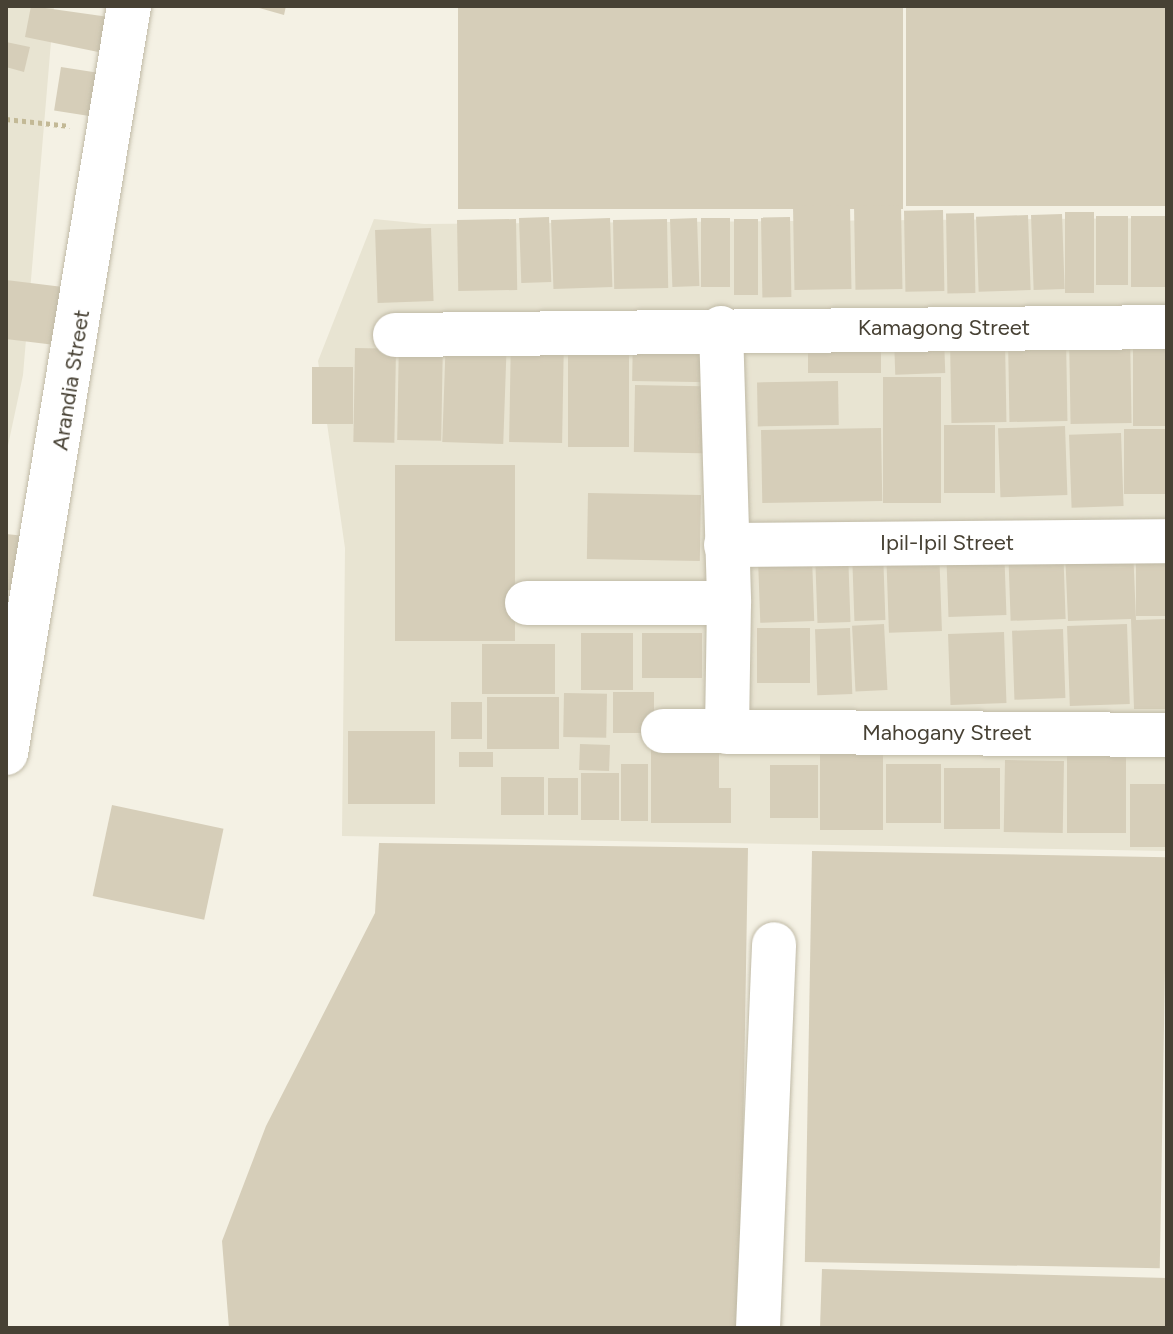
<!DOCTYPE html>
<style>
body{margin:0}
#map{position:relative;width:1173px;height:1334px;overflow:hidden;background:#f4f1e4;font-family:Figtree,sans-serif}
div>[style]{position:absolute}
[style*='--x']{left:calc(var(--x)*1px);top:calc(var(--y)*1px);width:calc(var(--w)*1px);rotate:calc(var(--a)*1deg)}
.residential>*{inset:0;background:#e8e4d2}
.building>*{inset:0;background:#d6ceb9;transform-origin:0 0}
.path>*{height:5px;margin-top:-2.5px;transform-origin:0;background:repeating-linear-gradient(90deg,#c3b996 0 4px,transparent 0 8px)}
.roads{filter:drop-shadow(0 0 2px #c0baa6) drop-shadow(0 0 2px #c0baa6)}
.minor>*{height:44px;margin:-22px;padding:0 22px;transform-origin:22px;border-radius:22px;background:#fff}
span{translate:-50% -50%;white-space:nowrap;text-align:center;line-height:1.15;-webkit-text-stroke:6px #fff;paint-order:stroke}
.street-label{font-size:22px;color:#474134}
.frame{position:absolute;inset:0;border:8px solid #474134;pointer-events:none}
</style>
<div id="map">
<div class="residential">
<div style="clip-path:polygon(6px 6px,54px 6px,23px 375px,6px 455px)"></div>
<div style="clip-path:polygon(1167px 218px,1167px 851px,342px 836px,345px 548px,318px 361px,374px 219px,424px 224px)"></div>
</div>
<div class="building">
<div style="clip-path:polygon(31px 6px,116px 18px,108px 54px,25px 37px)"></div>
<div style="clip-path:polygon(252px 6px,286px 6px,284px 15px)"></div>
<div style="left:458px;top:6px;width:445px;height:203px"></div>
<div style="left:906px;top:6px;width:261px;height:200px"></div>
<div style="clip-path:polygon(6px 42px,30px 47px,24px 72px,6px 67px)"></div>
<div style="left:61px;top:67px;width:47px;height:44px;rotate:9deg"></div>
<div style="left:850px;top:205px;width:84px;height:57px;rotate:89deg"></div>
<div style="left:901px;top:205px;width:84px;height:47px;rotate:89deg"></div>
<div style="left:943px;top:210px;width:81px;height:39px;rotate:89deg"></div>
<div style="left:1065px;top:212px;width:29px;height:81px"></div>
<div style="left:974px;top:213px;width:80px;height:28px;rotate:89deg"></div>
<div style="left:1062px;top:214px;width:75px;height:31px;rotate:88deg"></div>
<div style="left:1028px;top:215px;width:75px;height:52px;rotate:88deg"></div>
<div style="left:1096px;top:216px;width:32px;height:69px"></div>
<div style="left:1167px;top:216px;width:71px;height:36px;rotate:90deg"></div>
<div style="left:549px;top:217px;width:65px;height:30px;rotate:88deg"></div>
<div style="left:790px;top:217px;width:80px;height:29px;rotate:89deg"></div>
<div style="left:610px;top:218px;width:69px;height:59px;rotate:88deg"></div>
<div style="left:697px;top:218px;width:68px;height:27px;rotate:88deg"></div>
<div style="left:701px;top:218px;width:29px;height:69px"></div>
<div style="left:516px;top:219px;width:71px;height:59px;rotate:89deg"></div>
<div style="left:667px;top:219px;width:69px;height:54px;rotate:89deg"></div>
<div style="left:734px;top:219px;width:24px;height:76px"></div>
<div style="left:431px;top:228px;width:73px;height:56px;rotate:88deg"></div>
<div style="clip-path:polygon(6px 280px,63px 287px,55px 345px,6px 339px)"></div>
<div style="left:881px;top:329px;width:44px;height:73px;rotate:90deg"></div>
<div style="left:633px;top:332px;width:79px;height:49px;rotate:1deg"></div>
<div style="left:1130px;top:333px;width:90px;height:61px;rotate:89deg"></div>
<div style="left:511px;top:334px;width:53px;height:108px;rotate:1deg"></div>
<div style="left:568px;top:334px;width:61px;height:113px"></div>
<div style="left:446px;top:335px;width:61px;height:107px;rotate:2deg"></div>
<div style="left:1133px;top:335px;width:34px;height:91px"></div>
<div style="left:399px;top:337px;width:44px;height:103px;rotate:1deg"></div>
<div style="left:944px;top:337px;width:36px;height:50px;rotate:88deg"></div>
<div style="left:1066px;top:337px;width:84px;height:58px;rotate:89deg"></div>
<div style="left:1005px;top:339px;width:83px;height:55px;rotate:89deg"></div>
<div style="left:355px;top:348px;width:41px;height:94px;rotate:1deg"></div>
<div style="left:312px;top:367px;width:41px;height:57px"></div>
<div style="left:883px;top:377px;width:58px;height:126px"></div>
<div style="left:838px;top:381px;width:44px;height:81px;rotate:89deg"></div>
<div style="left:635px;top:385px;width:80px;height:67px;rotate:1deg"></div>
<div style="left:944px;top:425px;width:51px;height:68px"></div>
<div style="left:1065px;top:426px;width:69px;height:67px;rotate:88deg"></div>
<div style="left:881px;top:428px;width:73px;height:120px;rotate:89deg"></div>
<div style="left:1167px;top:429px;width:65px;height:43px;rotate:90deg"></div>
<div style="left:1121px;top:433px;width:73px;height:52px;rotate:88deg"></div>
<div style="left:395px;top:465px;width:120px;height:176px"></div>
<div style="left:588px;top:493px;width:113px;height:66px;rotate:1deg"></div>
<div style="clip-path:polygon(6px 534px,25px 536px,19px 591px,6px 590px)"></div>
<div style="left:1063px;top:544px;width:75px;height:55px;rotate:88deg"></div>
<div style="left:1004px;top:545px;width:70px;height:58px;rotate:88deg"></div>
<div style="left:939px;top:547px;width:84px;height:53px;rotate:88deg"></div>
<div style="left:1167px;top:547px;width:69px;height:31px;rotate:90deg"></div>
<div style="clip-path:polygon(1133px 548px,1136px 620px,1167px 619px,1167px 709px,1134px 709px,1131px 619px,1068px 621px,1065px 550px)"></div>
<div style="left:848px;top:551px;width:71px;height:33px;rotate:88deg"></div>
<div style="left:883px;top:551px;width:69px;height:31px;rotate:88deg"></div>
<div style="left:812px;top:557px;width:64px;height:54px;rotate:88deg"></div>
<div style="left:884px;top:624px;width:66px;height:32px;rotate:87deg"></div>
<div style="left:1127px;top:624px;width:80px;height:60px;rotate:88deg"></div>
<div style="left:757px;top:628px;width:53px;height:55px"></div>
<div style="left:850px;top:628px;width:66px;height:35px;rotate:88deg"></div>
<div style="left:1063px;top:629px;width:69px;height:51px;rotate:88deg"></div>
<div style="left:1004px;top:632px;width:71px;height:56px;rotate:88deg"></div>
<div style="left:581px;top:633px;width:52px;height:57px"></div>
<div style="left:642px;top:633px;width:60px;height:45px"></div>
<div style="left:482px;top:644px;width:73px;height:50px"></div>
<div style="left:613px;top:692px;width:41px;height:41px"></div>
<div style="left:564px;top:693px;width:43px;height:44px;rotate:1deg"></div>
<div style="left:487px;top:697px;width:72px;height:52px"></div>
<div style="left:451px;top:702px;width:31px;height:37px"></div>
<div style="left:348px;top:731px;width:87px;height:73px"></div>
<div style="clip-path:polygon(651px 741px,719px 741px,719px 788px,731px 788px,731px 823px,651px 823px)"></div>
<div style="left:580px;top:744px;width:30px;height:26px;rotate:2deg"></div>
<div style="left:1067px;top:746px;width:59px;height:87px"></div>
<div style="left:459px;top:752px;width:34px;height:15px"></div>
<div style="left:820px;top:754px;width:63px;height:76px"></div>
<div style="left:1005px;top:760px;width:59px;height:72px;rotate:1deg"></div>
<div style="left:621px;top:764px;width:27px;height:57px"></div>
<div style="left:886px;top:764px;width:55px;height:59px"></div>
<div style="left:770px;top:765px;width:48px;height:53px"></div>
<div style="left:944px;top:768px;width:56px;height:61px"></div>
<div style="left:581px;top:773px;width:38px;height:47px"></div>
<div style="left:501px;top:777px;width:43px;height:38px"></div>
<div style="left:548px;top:778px;width:30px;height:37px"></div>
<div style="left:1130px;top:784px;width:37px;height:63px"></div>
<div style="left:112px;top:805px;width:114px;height:93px;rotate:12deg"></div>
<div style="clip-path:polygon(379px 843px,748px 848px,740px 1328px,229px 1328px,222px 1241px,266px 1126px,375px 913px)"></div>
<div style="left:812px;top:851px;width:355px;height:411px;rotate:1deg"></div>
<div style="clip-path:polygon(822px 1269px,1167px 1278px,1167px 1328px,820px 1328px)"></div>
</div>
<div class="path">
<div style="--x:6;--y:119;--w:64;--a:6.2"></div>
</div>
<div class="roads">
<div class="minor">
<div style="--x:721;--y:328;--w:275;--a:88.3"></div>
<div style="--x:729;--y:603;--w:129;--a:90.9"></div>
<div style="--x:395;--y:335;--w:772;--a:-0.59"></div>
<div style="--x:726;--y:545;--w:441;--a:-0.5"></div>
<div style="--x:527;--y:603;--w:202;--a:0"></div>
<div style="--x:663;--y:731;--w:504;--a:0.45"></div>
<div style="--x:6;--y:753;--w:757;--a:-80.65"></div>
<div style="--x:758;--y:1328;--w:384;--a:-87.6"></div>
</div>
</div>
<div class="street-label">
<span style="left:944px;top:328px">Kamagong Street</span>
<span style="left:71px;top:380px;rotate:-81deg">Arandia Street</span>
<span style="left:947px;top:543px">Ipil-Ipil Street</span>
<span style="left:947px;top:733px">Mahogany Street</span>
</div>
<div class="frame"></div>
</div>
